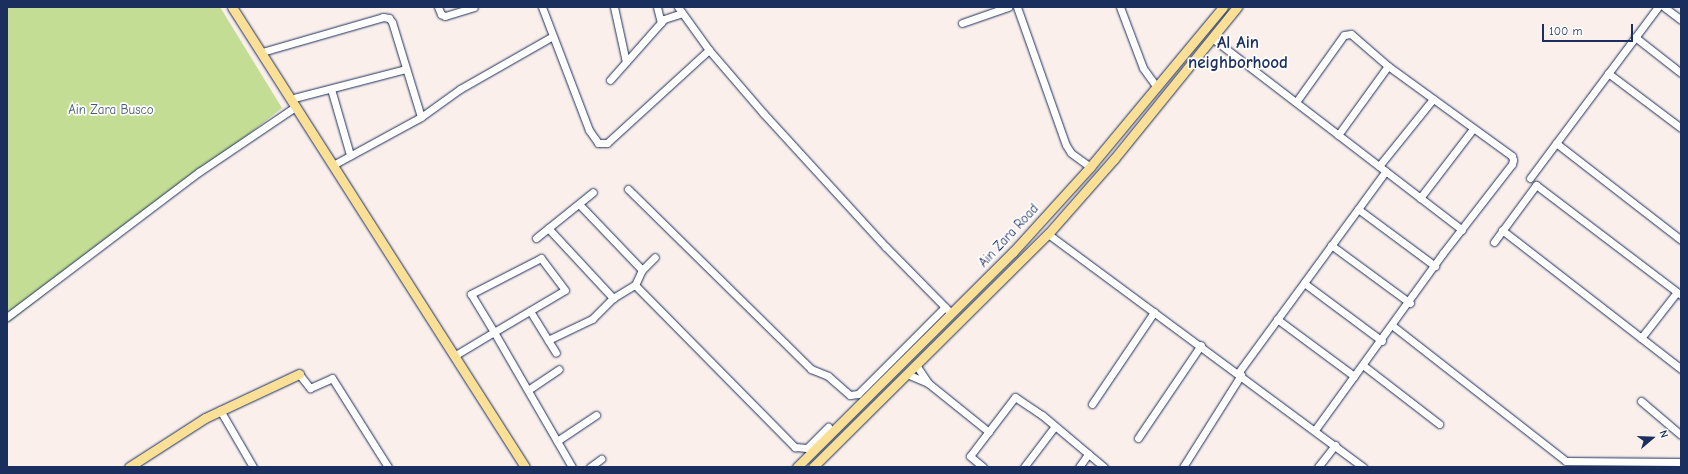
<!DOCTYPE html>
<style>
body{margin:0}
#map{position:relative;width:1688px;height:474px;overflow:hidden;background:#faefeb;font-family:"Comic Neue",sans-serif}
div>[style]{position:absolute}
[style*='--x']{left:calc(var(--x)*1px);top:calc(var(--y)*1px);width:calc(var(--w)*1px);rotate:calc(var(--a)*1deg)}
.green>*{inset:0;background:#c3dd94}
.roads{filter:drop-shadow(0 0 1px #1b2f5e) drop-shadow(0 0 1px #1b2f5e)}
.minor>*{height:7px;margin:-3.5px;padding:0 3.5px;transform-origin:3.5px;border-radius:3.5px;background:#fff}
.major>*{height:9px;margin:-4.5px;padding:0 4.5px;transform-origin:4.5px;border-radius:4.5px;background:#fadf96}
span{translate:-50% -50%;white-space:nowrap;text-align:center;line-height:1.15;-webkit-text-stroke:3.5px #fff;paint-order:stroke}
.park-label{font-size:13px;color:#455a6c}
.street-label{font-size:13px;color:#1b2f5e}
.district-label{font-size:17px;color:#1b2f5e;font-weight:700}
.frame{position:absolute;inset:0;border:8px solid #1b2f5e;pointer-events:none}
.north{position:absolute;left:1632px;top:418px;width:40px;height:40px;-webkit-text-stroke:3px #fff;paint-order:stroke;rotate:71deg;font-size:11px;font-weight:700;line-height:16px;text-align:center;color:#1b2f5e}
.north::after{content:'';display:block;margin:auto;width:14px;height:18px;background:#1b2f5e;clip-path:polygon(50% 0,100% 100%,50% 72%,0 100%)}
.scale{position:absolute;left:1542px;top:24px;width:91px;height:18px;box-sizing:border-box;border:2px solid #1b2f5e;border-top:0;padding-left:5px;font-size:12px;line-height:14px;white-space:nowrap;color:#1b2f5e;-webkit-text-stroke:3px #fff;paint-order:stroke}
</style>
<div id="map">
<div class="green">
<div style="clip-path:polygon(7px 7px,220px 7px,282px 108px,7px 324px)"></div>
</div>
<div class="roads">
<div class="minor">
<div style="--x:438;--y:7;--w:8;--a:67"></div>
<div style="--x:441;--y:14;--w:4;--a:27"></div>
<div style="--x:445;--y:16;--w:30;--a:-17"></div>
<div style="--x:542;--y:7;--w:132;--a:69.1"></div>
<div style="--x:589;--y:130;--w:16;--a:55"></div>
<div style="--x:598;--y:143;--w:9;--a:0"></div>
<div style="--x:607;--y:143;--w:138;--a:-42.4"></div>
<div style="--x:614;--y:7;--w:56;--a:77.7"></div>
<div style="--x:657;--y:7;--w:16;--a:76"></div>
<div style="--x:678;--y:7;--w:53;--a:54.2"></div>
<div style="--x:709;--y:50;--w:84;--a:49.3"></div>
<div style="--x:764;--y:114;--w:180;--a:47.5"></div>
<div style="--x:886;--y:247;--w:88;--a:45.5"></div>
<div style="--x:1017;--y:7;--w:146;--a:70.5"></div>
<div style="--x:1066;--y:145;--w:9;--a:58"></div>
<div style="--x:1071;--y:153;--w:24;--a:36"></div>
<div style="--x:1120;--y:7;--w:65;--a:69.3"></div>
<div style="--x:1143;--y:68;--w:24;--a:54"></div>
<div style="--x:1664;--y:7;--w:21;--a:37"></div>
<div style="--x:962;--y:23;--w:49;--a:-19.2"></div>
<div style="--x:1635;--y:37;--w:58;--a:38"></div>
<div style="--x:1212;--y:38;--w:315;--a:37.5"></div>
<div style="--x:262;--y:52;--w:126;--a:-16.1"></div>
<div style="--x:383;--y:17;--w:6;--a:9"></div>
<div style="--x:389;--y:18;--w:5;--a:53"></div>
<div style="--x:392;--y:22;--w:99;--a:73"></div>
<div style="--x:1608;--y:73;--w:91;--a:37"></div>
<div style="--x:610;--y:80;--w:81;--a:-48.5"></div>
<div style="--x:664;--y:19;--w:19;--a:-18"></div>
<div style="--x:331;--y:89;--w:69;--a:73.9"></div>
<div style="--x:290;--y:99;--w:120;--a:-14.5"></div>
<div style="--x:1296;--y:102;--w:82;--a:-54.4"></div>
<div style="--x:1344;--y:35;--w:7;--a:-8"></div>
<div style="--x:1351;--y:34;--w:49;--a:40.9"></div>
<div style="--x:1388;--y:66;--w:153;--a:36"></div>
<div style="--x:1512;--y:156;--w:4;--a:76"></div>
<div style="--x:1513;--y:160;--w:4;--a:104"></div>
<div style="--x:1512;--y:164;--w:113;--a:127.8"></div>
<div style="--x:1443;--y:253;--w:218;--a:125.9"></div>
<div style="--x:1338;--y:135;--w:85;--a:-54.1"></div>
<div style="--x:1556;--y:143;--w:158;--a:37.8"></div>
<div style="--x:333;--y:165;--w:100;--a:-28.6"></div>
<div style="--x:421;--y:117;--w:48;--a:-35.7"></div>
<div style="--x:460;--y:89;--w:105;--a:-29.7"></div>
<div style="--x:1379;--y:166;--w:86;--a:-51.1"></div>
<div style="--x:1530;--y:178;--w:214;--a:-53.2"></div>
<div style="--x:628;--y:189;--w:257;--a:44.5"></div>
<div style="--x:811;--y:369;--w:18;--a:22"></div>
<div style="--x:828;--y:376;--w:29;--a:41"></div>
<div style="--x:850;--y:395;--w:8;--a:-7"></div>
<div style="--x:858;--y:394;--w:123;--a:-45"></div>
<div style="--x:1420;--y:198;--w:87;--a:-52.5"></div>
<div style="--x:579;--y:204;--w:91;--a:46.3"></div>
<div style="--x:1358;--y:209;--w:96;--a:36.5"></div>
<div style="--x:548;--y:228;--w:96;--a:47.1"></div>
<div style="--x:1502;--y:230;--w:227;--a:37.8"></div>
<div style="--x:1048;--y:234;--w:392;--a:36.5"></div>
<div style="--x:536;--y:238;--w:73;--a:-38.9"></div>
<div style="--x:1494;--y:242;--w:71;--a:-53.6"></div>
<div style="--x:1536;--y:185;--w:182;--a:37.2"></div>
<div style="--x:1331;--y:245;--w:98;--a:36.3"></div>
<div style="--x:1304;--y:283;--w:97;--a:36.6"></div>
<div style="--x:635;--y:285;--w:228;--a:45.4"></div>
<div style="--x:795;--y:447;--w:12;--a:5"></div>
<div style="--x:807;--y:448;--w:30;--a:-45"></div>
<div style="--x:530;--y:311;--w:49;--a:58.2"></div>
<div style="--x:7;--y:317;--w:241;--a:-37.1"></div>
<div style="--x:199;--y:172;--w:116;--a:-34.1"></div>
<div style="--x:1277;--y:319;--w:96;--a:36.5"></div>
<div style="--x:1393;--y:326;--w:219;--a:38"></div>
<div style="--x:1566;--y:461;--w:115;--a:0.5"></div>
<div style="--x:1641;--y:338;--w:58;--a:-52"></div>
<div style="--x:548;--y:340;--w:49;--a:-25.5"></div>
<div style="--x:592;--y:319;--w:30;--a:-45"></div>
<div style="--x:613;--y:298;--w:26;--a:-31"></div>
<div style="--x:635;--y:285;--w:17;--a:-65"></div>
<div style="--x:642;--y:270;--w:18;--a:-45"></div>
<div style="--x:454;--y:356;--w:47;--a:-31"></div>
<div style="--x:494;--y:332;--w:82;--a:-30.6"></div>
<div style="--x:565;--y:290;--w:40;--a:-127"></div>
<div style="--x:541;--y:258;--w:79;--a:152.8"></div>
<div style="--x:471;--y:294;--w:44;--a:58.8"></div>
<div style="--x:494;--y:332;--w:156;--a:60"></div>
<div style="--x:916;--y:365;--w:22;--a:56"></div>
<div style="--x:1364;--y:366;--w:95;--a:37.7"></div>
<div style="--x:1238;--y:373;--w:250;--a:-53.8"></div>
<div style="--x:299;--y:374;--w:18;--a:52"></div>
<div style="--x:310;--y:388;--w:24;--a:-24"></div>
<div style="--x:332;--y:378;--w:105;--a:57.8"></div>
<div style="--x:907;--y:374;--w:23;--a:23"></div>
<div style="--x:928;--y:383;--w:78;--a:38.8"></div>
<div style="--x:528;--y:390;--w:37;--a:-34"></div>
<div style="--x:1641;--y:401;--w:52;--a:40.4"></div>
<div style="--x:1092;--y:404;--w:111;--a:-56"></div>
<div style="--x:220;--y:410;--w:66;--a:59.9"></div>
<div style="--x:1138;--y:438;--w:112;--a:-55.9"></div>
<div style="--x:557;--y:441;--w:47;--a:-33.7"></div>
<div style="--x:590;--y:467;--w:14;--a:-36"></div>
<div style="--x:983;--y:467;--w:17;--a:-140"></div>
<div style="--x:970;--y:456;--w:74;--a:-52.7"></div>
<div style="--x:1015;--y:397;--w:32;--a:34"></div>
<div style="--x:1042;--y:415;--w:81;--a:40"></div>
<div style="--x:1024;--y:467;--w:51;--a:-52.9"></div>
<div style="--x:1079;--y:467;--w:16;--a:-55"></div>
<div style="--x:1183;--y:467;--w:109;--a:-57.8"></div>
<div style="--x:1318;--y:467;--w:28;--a:-52"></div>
</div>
<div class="major">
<div style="--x:232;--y:7;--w:545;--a:57.5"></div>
<div style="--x:129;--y:467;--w:90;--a:-32.8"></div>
<div style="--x:205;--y:418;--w:104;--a:-25.1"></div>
<div style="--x:797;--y:467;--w:305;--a:-44.9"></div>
<div style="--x:1013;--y:252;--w:115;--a:-47.8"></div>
<div style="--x:1090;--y:167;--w:208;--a:-50.3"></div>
<div style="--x:813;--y:467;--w:331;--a:-44.8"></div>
<div style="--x:1048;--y:234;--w:100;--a:-48.7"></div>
<div style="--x:1114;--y:159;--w:196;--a:-51"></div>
</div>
</div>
<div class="park-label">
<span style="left:111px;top:110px">Ain Zara Busco</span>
</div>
<div class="street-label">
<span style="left:1009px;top:236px;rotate:-47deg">Ain Zara Road</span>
</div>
<div class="district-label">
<span style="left:1238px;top:53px">Al Ain<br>neighborhood</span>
</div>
<div class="frame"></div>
<div class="north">N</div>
<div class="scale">100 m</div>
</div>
